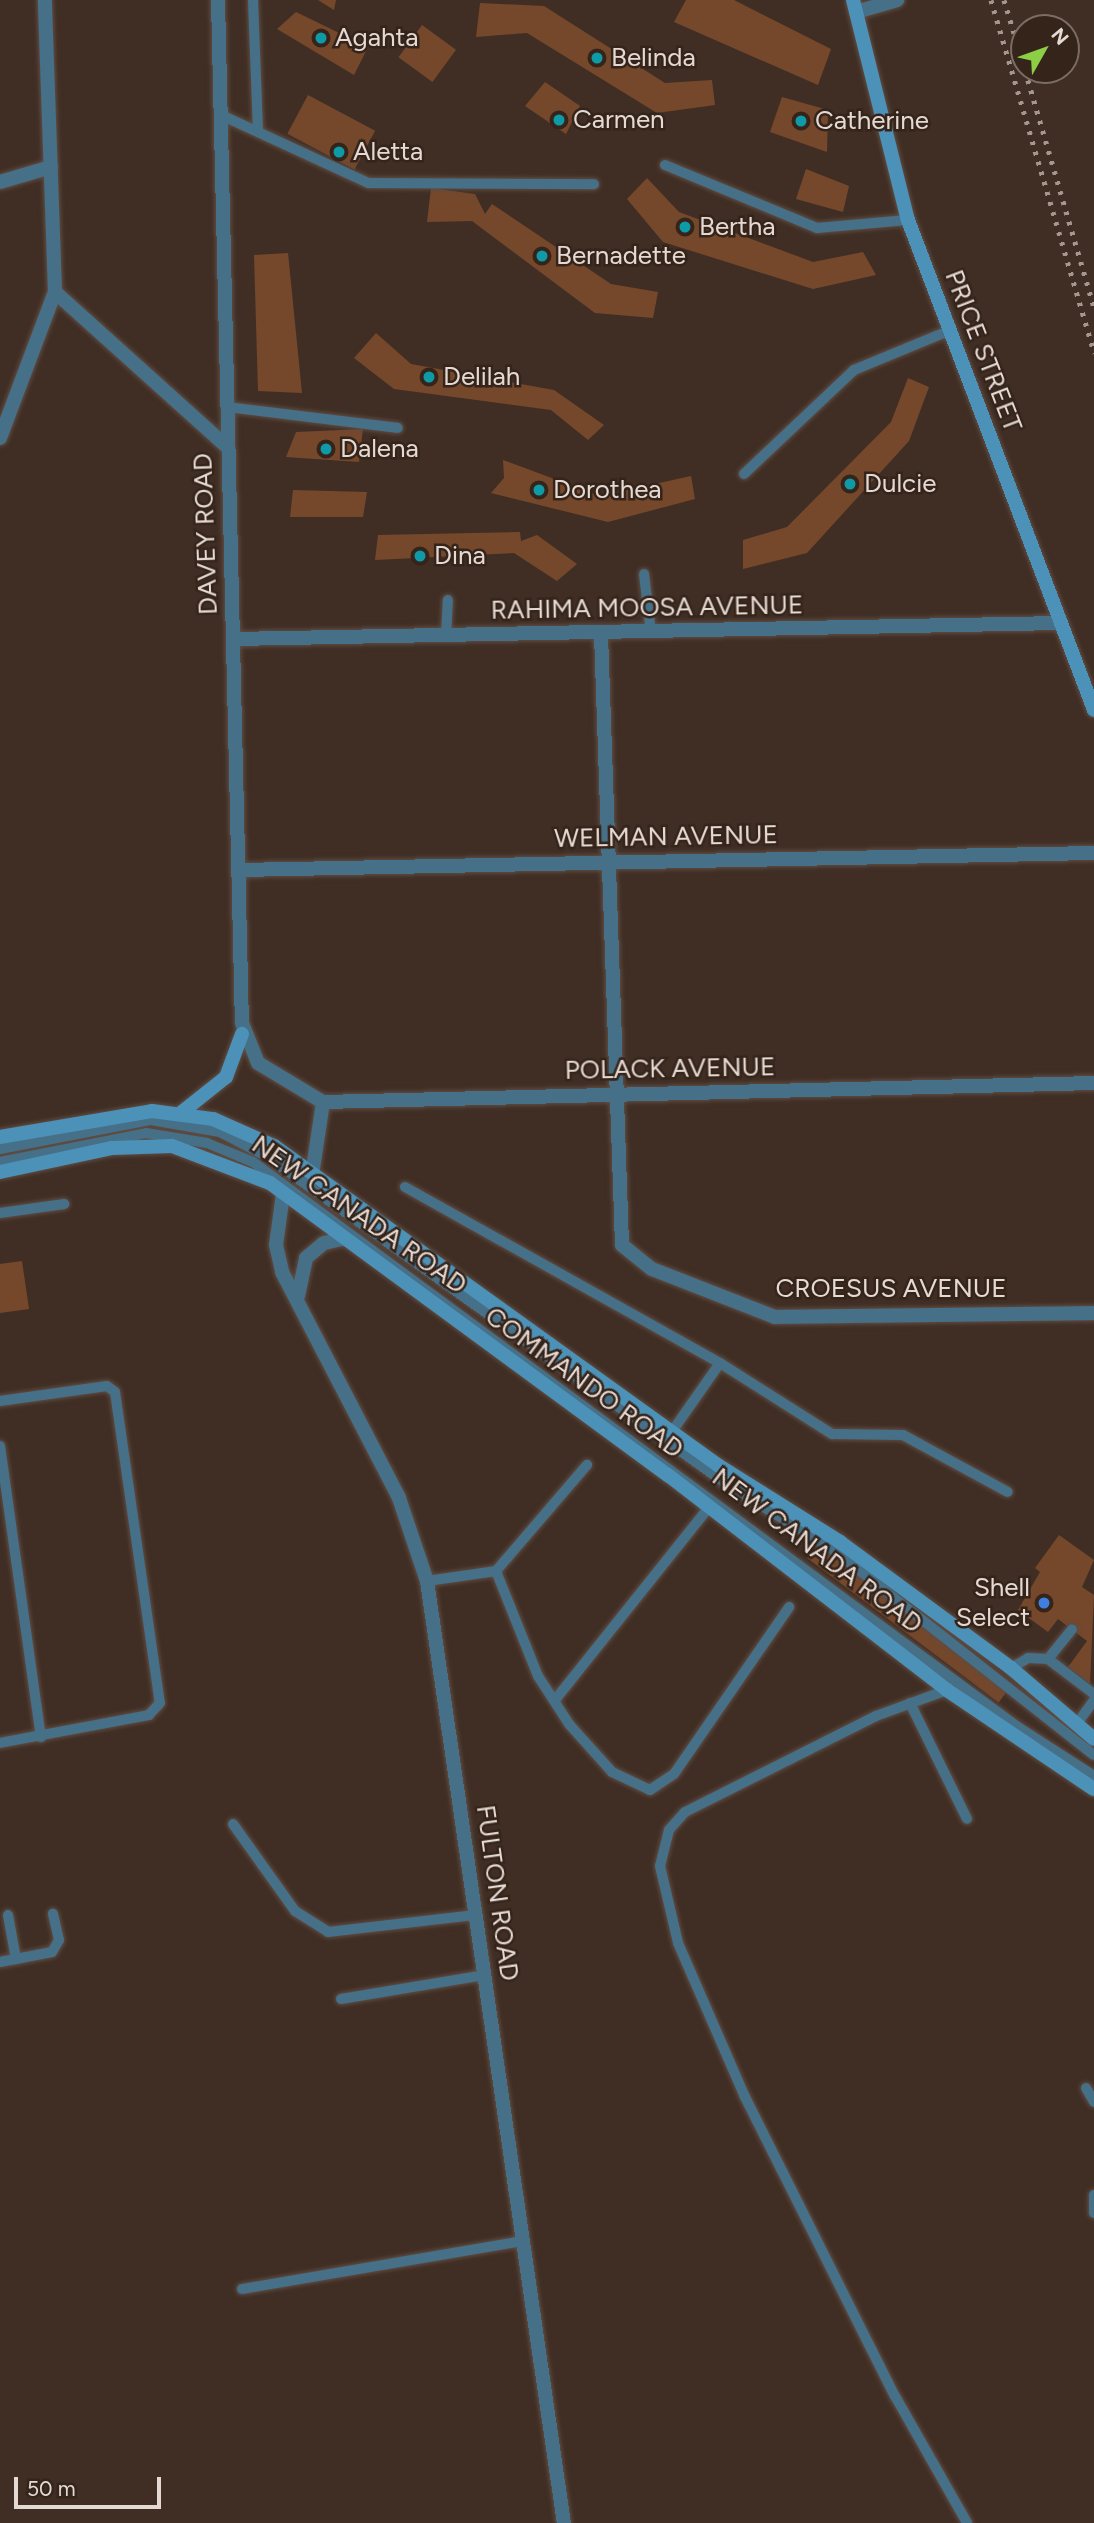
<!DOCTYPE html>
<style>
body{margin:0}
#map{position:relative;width:1094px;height:2523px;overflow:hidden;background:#402e24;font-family:Figtree,sans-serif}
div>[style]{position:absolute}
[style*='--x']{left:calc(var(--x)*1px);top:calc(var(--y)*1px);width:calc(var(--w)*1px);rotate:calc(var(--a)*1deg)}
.building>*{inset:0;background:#75482c;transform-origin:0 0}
.roads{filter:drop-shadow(0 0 2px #5e4d44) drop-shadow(0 0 2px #5e4d44)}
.lane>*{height:10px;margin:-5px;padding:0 5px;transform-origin:5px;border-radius:5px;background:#467088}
.street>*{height:14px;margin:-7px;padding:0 7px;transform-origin:7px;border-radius:7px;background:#467088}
.secondary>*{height:14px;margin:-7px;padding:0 7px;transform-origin:7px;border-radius:7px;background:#4c92b8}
.rail>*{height:5px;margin-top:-2.5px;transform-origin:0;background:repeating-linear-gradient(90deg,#a59790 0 3.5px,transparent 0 10.5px)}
.dots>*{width:19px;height:19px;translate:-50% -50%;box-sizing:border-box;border:4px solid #35241a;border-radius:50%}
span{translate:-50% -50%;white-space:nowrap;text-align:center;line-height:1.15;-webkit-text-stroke:5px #35241a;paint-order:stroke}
.poi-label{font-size:26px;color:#e5d9d3}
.left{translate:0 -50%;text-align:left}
.right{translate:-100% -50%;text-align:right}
.street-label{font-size:26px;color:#e5d9d3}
.north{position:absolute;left:1010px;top:14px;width:70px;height:70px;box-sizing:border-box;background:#35241a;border:2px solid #7b6c64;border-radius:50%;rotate:50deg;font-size:19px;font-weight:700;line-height:28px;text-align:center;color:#e5d9d3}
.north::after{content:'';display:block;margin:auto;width:24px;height:32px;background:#8cce45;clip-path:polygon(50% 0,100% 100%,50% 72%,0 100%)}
.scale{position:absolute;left:14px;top:2477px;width:147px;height:32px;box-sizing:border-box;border:4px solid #e5d9d3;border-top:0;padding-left:9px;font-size:21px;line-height:24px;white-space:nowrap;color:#e5d9d3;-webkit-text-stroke:5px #35241a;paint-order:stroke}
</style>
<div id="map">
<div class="building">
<div style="clip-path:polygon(318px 0,336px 0,334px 10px)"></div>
<div style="clip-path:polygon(686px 0,734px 0,831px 49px,818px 85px,674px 22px)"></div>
<div style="clip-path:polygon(480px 3px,544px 6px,665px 83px,712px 80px,715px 105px,657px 113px,527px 33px,476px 37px)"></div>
<div style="clip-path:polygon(296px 12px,368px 47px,354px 75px,277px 29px)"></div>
<div style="left:422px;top:25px;width:42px;height:40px;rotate:36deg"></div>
<div style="clip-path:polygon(545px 82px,580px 106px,566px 134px,525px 106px)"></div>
<div style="left:308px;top:95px;width:76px;height:44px;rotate:28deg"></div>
<div style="clip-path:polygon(782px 97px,828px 110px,827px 152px,770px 132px)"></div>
<div style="clip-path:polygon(806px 169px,849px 186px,843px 212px,796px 199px)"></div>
<div style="clip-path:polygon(647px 178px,679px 212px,813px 262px,863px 252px,876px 275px,813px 289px,663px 242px,627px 199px)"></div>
<div style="clip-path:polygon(431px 188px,475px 194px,485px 214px,492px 204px,611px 284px,658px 292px,653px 318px,595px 313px,472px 221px,427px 222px)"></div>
<div style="clip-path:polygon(288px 253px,302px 393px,258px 391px,254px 255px)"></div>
<div style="clip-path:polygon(376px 333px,411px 364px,554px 390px,604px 425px,588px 440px,551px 410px,394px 389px,354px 358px)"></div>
<div style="clip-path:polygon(908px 378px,929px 387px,909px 441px,807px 553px,743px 569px,743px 540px,787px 527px,891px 422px)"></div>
<div style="clip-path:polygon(363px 429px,359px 462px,286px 457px,296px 432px)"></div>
<div style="clip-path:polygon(503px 460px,600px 496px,691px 476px,695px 499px,608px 522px,491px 493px,504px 478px)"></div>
<div style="clip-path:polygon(293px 490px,367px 492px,363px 517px,290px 517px)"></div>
<div style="clip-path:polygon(520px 532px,521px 541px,537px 535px,577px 564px,557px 581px,514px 553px,375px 560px,378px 535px)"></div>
<div style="clip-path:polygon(22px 1261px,29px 1309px,0 1313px,0 1264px)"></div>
<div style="clip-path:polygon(1059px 1535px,1094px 1560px,1082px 1587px,1094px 1595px,1090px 1684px,1068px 1667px,1087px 1641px,1058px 1619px,1048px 1632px,1018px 1610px,1040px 1572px,1035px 1568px)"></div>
<div style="left:819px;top:1542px;width:240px;height:20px;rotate:37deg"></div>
</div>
<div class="roads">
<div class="lane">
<div style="--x:253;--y:0;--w:131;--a:87.8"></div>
<div style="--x:221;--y:115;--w:162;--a:24.8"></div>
<div style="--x:368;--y:183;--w:226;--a:0.3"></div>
<div style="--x:665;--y:165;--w:165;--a:22.5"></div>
<div style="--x:817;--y:228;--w:91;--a:-5"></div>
<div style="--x:227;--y:407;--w:172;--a:7"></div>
<div style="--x:744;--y:474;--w:151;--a:-43.4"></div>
<div style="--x:854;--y:370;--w:102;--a:-22.5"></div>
<div style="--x:644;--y:574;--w:59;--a:83.2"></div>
<div style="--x:446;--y:636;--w:36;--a:-87"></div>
<div style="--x:0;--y:1149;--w:154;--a:-10.9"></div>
<div style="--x:151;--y:1120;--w:70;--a:9.9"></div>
<div style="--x:220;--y:1132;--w:52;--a:27.6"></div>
<div style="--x:266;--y:1156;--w:567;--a:35.46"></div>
<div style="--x:728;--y:1485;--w:122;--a:31.6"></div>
<div style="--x:832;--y:1549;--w:333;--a:38.2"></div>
<div style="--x:0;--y:1162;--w:149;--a:-11.2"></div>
<div style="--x:146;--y:1133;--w:62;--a:9.3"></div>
<div style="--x:207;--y:1143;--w:50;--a:22.4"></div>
<div style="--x:253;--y:1162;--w:951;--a:36.45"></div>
<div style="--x:1018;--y:1727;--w:90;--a:32.8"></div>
<div style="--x:405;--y:1187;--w:361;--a:29.2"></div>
<div style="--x:0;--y:1213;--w:65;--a:-8"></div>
<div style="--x:0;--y:1401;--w:108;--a:-8"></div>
<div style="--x:107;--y:1386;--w:10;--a:37"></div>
<div style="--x:115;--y:1392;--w:314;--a:81.8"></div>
<div style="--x:160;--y:1703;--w:16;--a:133"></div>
<div style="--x:149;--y:1715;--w:152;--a:169.4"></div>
<div style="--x:671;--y:1433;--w:85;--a:-55"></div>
<div style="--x:720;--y:1363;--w:133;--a:32.4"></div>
<div style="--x:832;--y:1434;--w:71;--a:0.8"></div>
<div style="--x:903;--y:1435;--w:119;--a:28.5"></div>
<div style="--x:0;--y:1446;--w:294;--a:82"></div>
<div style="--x:496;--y:1571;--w:140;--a:-49.4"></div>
<div style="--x:427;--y:1581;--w:70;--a:-8.2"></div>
<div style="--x:496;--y:1571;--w:113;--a:68.2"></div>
<div style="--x:538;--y:1676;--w:57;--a:57.1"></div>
<div style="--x:569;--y:1724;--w:64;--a:48.1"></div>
<div style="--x:612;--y:1772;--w:42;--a:25.3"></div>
<div style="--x:650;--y:1790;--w:29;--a:-34"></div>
<div style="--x:674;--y:1774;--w:203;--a:-55.4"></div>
<div style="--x:1048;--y:1659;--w:38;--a:-51"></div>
<div style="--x:1011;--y:1668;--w:20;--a:-30"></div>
<div style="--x:1028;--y:1658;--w:20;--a:3"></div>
<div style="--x:1048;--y:1659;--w:58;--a:37.3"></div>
<div style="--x:947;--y:1690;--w:76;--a:159.9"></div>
<div style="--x:876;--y:1716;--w:214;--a:153.3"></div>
<div style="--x:685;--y:1812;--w:24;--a:132"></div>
<div style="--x:669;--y:1830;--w:37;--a:104"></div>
<div style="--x:660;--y:1866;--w:79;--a:76.8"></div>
<div style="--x:678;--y:1943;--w:168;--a:66.5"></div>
<div style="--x:745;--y:2097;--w:335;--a:63.4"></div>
<div style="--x:895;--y:2396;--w:146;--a:60.4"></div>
<div style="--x:555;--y:1700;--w:246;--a:-51.4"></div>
<div style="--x:910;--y:1703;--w:129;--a:63.8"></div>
<div style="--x:1076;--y:1725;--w:31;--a:-54"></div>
<div style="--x:233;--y:1824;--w:107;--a:54.5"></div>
<div style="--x:295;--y:1911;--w:39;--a:32"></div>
<div style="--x:328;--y:1932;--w:149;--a:-6.6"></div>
<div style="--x:8;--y:1915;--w:45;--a:79.7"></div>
<div style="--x:0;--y:1962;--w:53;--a:-10.9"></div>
<div style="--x:52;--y:1952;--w:14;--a:-60"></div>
<div style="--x:59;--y:1940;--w:27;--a:-103"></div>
<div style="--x:341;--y:1999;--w:145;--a:-9.5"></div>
<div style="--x:1086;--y:2088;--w:16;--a:60"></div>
<div style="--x:1094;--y:2195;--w:18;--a:90"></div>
<div style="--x:242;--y:2289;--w:285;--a:-9.7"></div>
</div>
<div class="street">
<div style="--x:218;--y:0;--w:1023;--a:88.66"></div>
<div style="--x:242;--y:1023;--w:43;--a:68.2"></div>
<div style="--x:258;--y:1063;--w:76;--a:31"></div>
<div style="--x:323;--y:1102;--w:771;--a:-1.41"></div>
<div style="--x:856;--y:12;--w:43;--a:-16.3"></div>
<div style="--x:0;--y:182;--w:53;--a:-16.4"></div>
<div style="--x:55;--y:292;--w:233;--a:42"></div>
<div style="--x:0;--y:438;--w:156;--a:-69.4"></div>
<div style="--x:55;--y:292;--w:292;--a:-92"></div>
<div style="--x:601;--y:634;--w:611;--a:88.03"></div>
<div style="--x:622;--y:1245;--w:38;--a:39"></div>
<div style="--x:652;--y:1269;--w:132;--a:21.3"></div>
<div style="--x:775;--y:1317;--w:319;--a:-0.7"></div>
<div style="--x:234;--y:639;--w:826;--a:-1.11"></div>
<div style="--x:239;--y:870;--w:855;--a:-1.14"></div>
<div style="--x:312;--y:1175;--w:74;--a:-81.4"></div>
<div style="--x:283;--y:1194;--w:51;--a:97.8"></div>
<div style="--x:276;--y:1245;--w:28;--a:77"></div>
<div style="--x:282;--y:1272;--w:254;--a:62.6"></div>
<div style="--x:399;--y:1498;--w:88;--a:71.4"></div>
<div style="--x:427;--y:1581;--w:952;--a:81.73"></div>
<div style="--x:298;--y:1296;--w:39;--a:-78"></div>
<div style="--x:306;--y:1258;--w:23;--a:-40"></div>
<div style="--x:324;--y:1243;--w:23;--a:-13"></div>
</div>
<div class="secondary">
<div style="--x:853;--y:0;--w:227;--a:76"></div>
<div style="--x:908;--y:220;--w:524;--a:69.21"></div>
<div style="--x:182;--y:1112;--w:56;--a:-38.5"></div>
<div style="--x:226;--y:1077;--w:46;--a:-69.6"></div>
<div style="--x:0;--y:1137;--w:154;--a:-9.7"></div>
<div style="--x:152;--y:1111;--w:62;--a:7.5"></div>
<div style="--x:213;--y:1119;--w:67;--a:23.9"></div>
<div style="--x:274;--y:1146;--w:548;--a:35.72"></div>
<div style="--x:719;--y:1466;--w:143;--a:32.1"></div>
<div style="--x:840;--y:1542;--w:212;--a:36.4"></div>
<div style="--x:1011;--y:1668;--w:109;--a:40.5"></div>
<div style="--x:0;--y:1172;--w:115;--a:-12.1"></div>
<div style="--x:112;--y:1148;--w:60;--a:-1.9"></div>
<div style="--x:172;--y:1146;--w:105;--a:20.7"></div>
<div style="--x:270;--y:1183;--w:494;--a:36.3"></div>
<div style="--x:668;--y:1475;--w:352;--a:37.6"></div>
<div style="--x:947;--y:1690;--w:177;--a:34"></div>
</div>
</div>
<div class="rail">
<div style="--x:991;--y:0;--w:368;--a:73.7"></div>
<div style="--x:1004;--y:0;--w:69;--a:73.1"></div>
<div style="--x:1025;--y:70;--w:247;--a:73.8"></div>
</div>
<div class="dots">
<div style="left:321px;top:38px;background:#0f9aa8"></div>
<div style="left:597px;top:58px;background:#0f9aa8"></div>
<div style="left:559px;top:120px;background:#0f9aa8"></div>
<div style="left:801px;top:121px;background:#0f9aa8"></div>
<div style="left:339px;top:152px;background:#0f9aa8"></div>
<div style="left:685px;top:227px;background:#0f9aa8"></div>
<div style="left:542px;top:256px;background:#0f9aa8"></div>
<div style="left:429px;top:377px;background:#0f9aa8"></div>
<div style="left:326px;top:449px;background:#0f9aa8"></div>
<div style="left:850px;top:484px;background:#0f9aa8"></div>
<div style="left:539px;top:490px;background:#0f9aa8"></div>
<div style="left:420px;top:556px;background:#0f9aa8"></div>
<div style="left:1044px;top:1603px;background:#3f7fe0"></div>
</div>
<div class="poi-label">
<span class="left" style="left:335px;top:38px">Agahta</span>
<span class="left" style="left:611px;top:58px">Belinda</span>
<span class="left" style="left:573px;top:120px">Carmen</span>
<span class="left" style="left:815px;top:121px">Catherine</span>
<span class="left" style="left:353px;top:152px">Aletta</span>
<span class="left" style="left:699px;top:227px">Bertha</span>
<span class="left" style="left:556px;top:256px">Bernadette</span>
<span class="left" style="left:443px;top:377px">Delilah</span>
<span class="left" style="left:340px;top:449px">Dalena</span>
<span class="left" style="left:864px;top:484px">Dulcie</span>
<span class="left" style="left:553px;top:490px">Dorothea</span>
<span class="left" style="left:434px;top:556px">Dina</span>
<span class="right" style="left:1030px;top:1603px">Shell<br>Select</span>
</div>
<div class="street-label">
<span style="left:983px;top:351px;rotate:69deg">PRICE STREET</span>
<span style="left:206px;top:534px;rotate:-92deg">DAVEY ROAD</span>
<span style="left:647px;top:608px;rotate:-1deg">RAHIMA MOOSA AVENUE</span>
<span style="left:666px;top:837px;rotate:-1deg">WELMAN AVENUE</span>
<span style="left:670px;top:1069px;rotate:-1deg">POLACK AVENUE</span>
<span style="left:359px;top:1215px;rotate:35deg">NEW CANADA ROAD</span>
<span style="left:891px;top:1289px">CROESUS AVENUE</span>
<span style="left:584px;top:1383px;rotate:36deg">COMMANDO ROAD</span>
<span style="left:817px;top:1551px;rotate:37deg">NEW CANADA ROAD</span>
<span style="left:497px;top:1893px;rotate:82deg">FULTON ROAD</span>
</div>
<div class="north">N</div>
<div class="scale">50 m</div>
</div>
